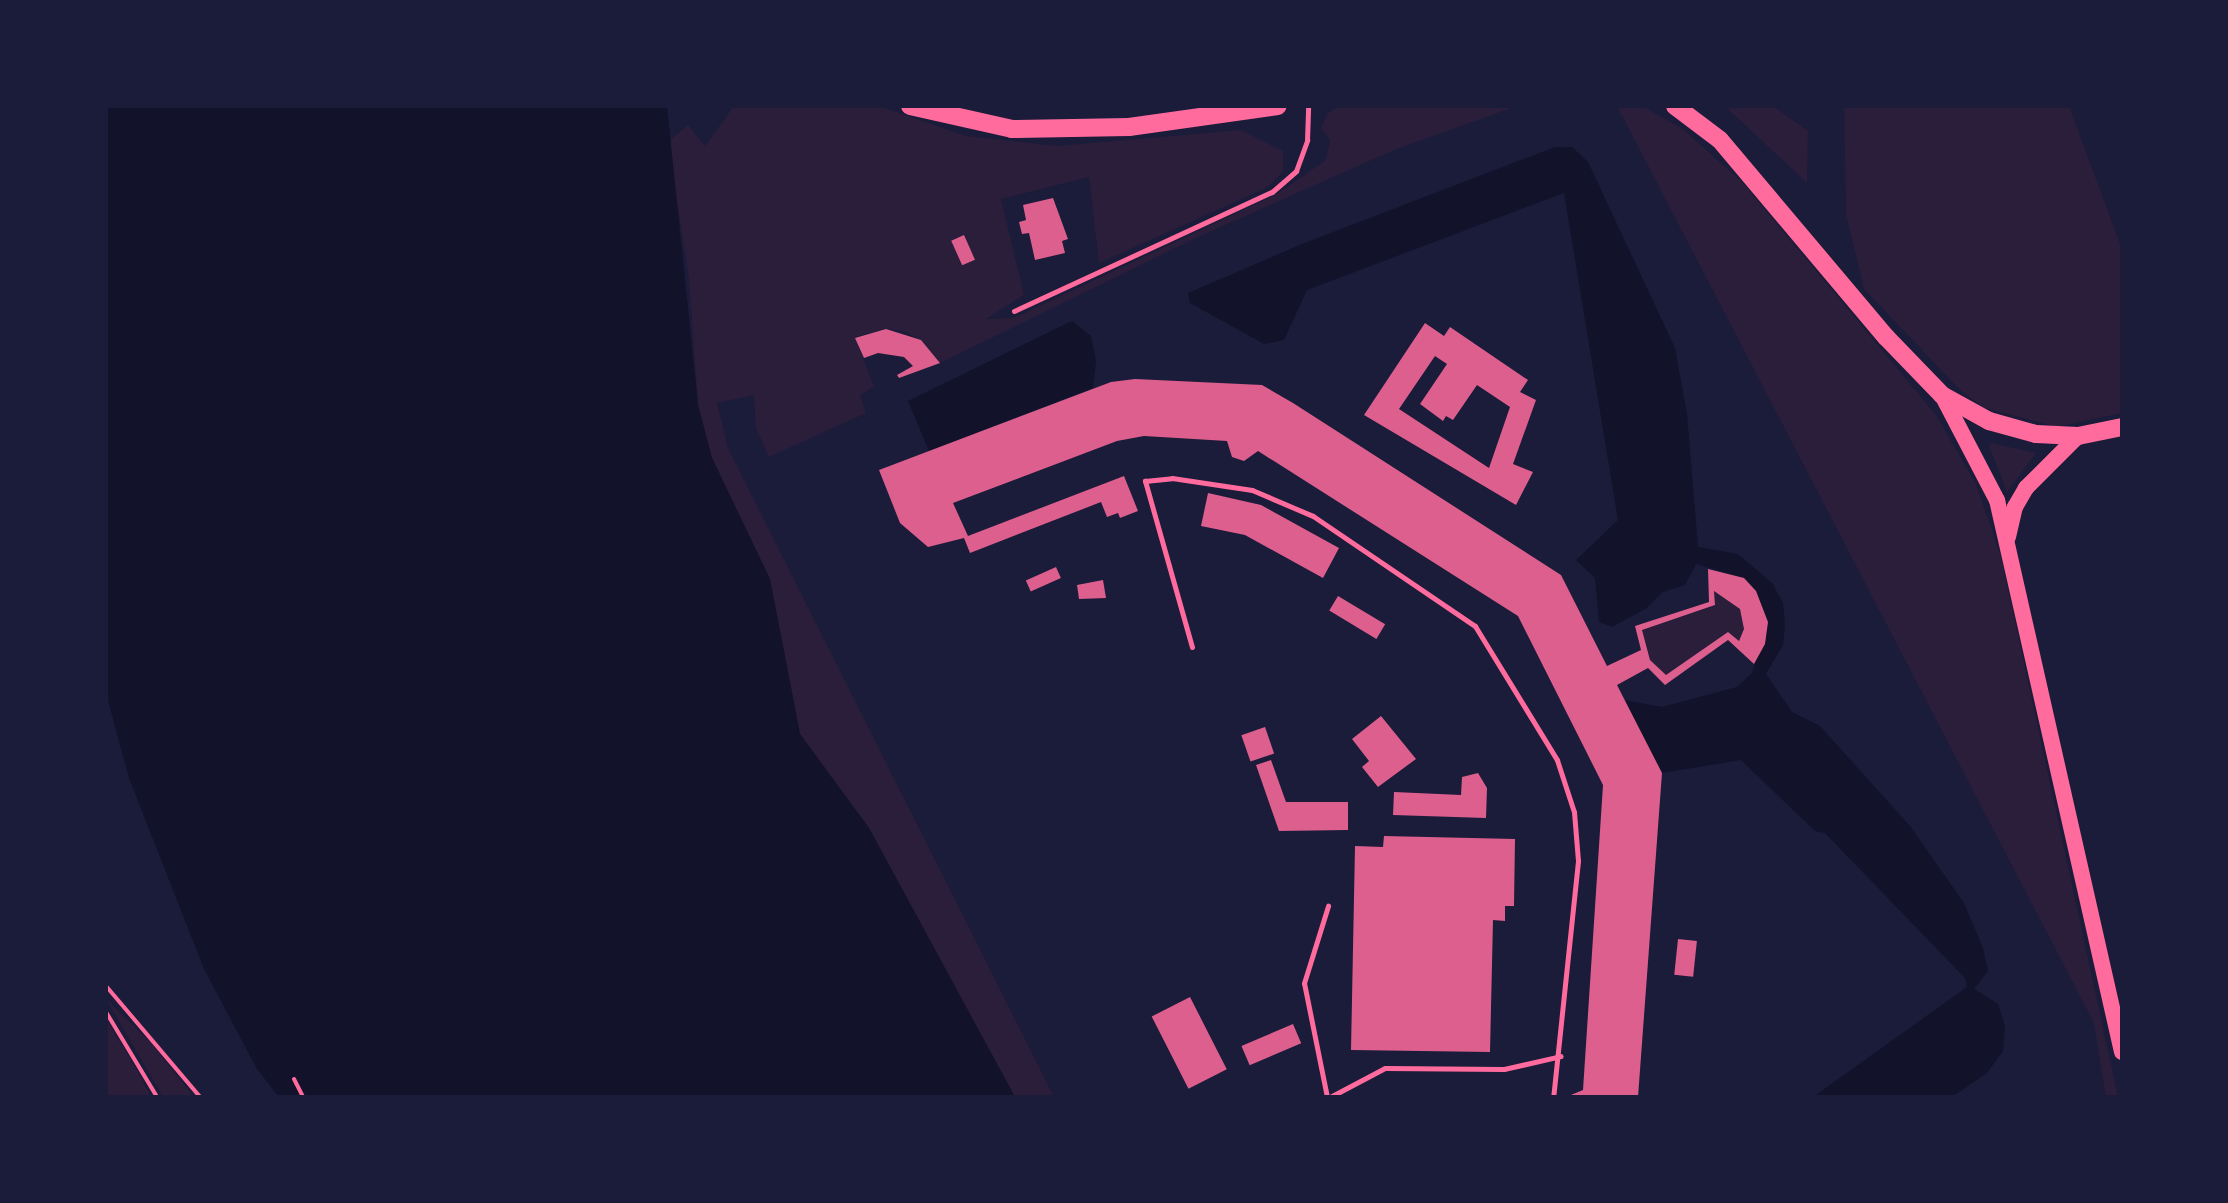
<!DOCTYPE html>
<style>
body{margin:0}
#map{position:relative;width:2228px;height:1203px;overflow:hidden;background:#1b1b3a;font-family:"Playfair Display",serif}
div>[style]{position:absolute}
[style*='--x']{left:calc(var(--x)*1px);top:calc(var(--y)*1px);width:calc(var(--w)*1px);rotate:calc(var(--a)*1deg)}
.green>*{inset:0;background:#2a1e3b}
.water>*{inset:0;background:#12122b}
.building>*{inset:0;background:#dd5f8e;transform-origin:0 0}
.path>*{height:4px;margin:-2px;padding:0 2px;transform-origin:2px;border-radius:2px;background:#ff6b9d}
.service>*{height:5px;margin:-2.5px;padding:0 2.5px;transform-origin:2.5px;border-radius:2.5px;background:#ff6b9d}
.secondary>*{height:16px;margin:-8px;padding:0 8px;transform-origin:8px;border-radius:8px;background:#ff6b9d}
.primary>*{height:18px;margin:-9px;padding:0 9px;transform-origin:9px;border-radius:9px;background:#ff6b9d}
span{translate:-50% -50%;white-space:nowrap;text-align:center;line-height:1.15;-webkit-text-stroke:6px #1b1b3a;paint-order:stroke}
.frame{position:absolute;inset:0;border:108px solid #1b1b3a;pointer-events:none}
</style>
<div id="map">
<div class="green">
<div style="clip-path:polygon(734px 106px,879px 106px,966px 136px,1058px 146px,1241px 130px,1283px 151px,1283px 172px,1266px 188px,1099px 263px,1089px 177px,1001px 199px,1024px 295px,986px 319px,1014px 318px,1277px 194px,1326px 160px,1330px 140px,1321px 128px,1327px 114px,1336px 108px,1517px 106px,1394px 150px,1196px 238px,940px 363px,921px 340px,904px 331px,886px 329px,855px 337px,874px 387px,860px 395px,866px 413px,769px 457px,756px 428px,754px 395px,717px 403px,728px 448px,1054px 1097px,1015px 1097px,869px 828px,800px 734px,770px 579px,712px 458px,698px 405px,689px 279px,668px 142px,688px 125px,705px 146px)"></div>
<div style="clip-path:polygon(1617px 106px,1642px 106px,1683px 129px,1742px 182px,1936px 415px,1976px 484px,2001px 557px,2118px 1097px,2106px 1097px,2094px 1023px)"></div>
<div style="clip-path:polygon(1732px 106px,1773px 106px,1808px 131px,1807px 183px,1728px 109px)"></div>
<div style="clip-path:polygon(1844px 106px,2069px 106px,2122px 249px,2122px 413px,2057px 427px,1985px 408px,1963px 393px,1864px 289px,1846px 214px)"></div>
<div style="clip-path:polygon(1991px 443px,2036px 453px,2007px 492px,1989px 446px)"></div>
<div style="clip-path:polygon(1714px 591px,1740px 609px,1744px 629px,1739px 641px,1728px 632px,1666px 675px,1650px 660px,1642px 630px,1715px 606px)"></div>
<div style="clip-path:polygon(106px 999px,152px 1044px,194px 1097px,163px 1097px)"></div>
<div style="clip-path:polygon(106px 1019px,137px 1070px,151px 1097px,106px 1097px)"></div>
</div>
<div class="water">
<div style="clip-path:polygon(106px 106px,667px 106px,698px 405px,712px 458px,770px 579px,800px 734px,869px 828px,1015px 1097px,279px 1097px,257px 1069px,204px 969px,129px 778px,106px 693px)"></div>
<div style="clip-path:polygon(1555px 147px,1572px 147px,1588px 162px,1675px 348px,1687px 414px,1698px 547px,1738px 554px,1772px 583px,1783px 603px,1785px 626px,1783px 645px,1766px 674px,1792px 712px,1820px 726px,1910px 826px,1964px 903px,1983px 948px,1988px 971px,1974px 989px,1998px 1004px,2005px 1026px,2003px 1051px,1987px 1073px,1952px 1097px,1813px 1097px,1967px 987px,1965px 978px,1825px 833px,1815px 831px,1741px 760px,1662px 773px,1624px 700px,1662px 707px,1737px 687px,1752px 673px,1767px 622px,1756px 591px,1744px 578px,1696px 564px,1685px 585px,1663px 592px,1647px 608px,1612px 627px,1599px 622px,1595px 578px,1576px 560px,1618px 520px,1564px 193px,1307px 290px,1284px 340px,1264px 344px,1190px 303px,1188px 293px,1302px 244px)"></div>
<div style="clip-path:polygon(1072px 321px,1091px 336px,1096px 361px,1093px 388px,929px 451px,908px 401px)"></div>
</div>
<div class="building">
<div style="clip-path:polygon(1053px 198px,1068px 239px,1062px 241px,1065px 253px,1035px 260px,1029px 233px,1022px 234px,1019px 222px,1026px 220px,1023px 205px)"></div>
<div style="left:964px;top:235px;width:27px;height:14px;rotate:66deg"></div>
<div style="clip-path:polygon(evenodd,1425px 323px,1444px 336px,1450px 327px,1528px 380px,1520px 392px,1536px 400px,1513px 464px,1533px 472px,1516px 505px,1364px 415px,1425px 323px,1435px 356px,1447px 364px,1420px 404px,1443px 421px,1446px 416px,1453px 420px,1477px 385px,1510px 407px,1489px 468px,1399px 409px,1435px 356px)"></div>
<div style="clip-path:polygon(886px 329px,921px 340px,940px 363px,899px 378px,897px 375px,913px 366px,904px 357px,878px 353px,864px 358px,855px 338px)"></div>
<div style="clip-path:polygon(evenodd,1135px 379px,1262px 385px,1293px 403px,1561px 575px,1607px 666px,1641px 650px,1635px 626px,1709px 602px,1708px 569px,1744px 578px,1756px 591px,1768px 622px,1765px 644px,1754px 664px,1728px 640px,1665px 685px,1648px 668px,1617px 685px,1662px 773px,1638px 1097px,1566px 1097px,1583px 1090px,1603px 785px,1518px 616px,1258px 451px,1244px 461px,1232px 457px,1227px 441px,1144px 436px,1117px 441px,953px 503px,968px 536px,1124px 476px,1138px 511px,1120px 518px,1118px 513px,1107px 517px,1101px 502px,970px 553px,964px 538px,928px 547px,900px 523px,879px 470px,1111px 382px,1135px 379px,1714px 591px,1740px 609px,1744px 629px,1739px 641px,1728px 632px,1666px 675px,1650px 660px,1642px 630px,1715px 605px,1714px 591px)"></div>
<div style="clip-path:polygon(1208px 493px,1261px 505px,1339px 548px,1323px 578px,1245px 535px,1201px 526px)"></div>
<div style="left:1056px;top:567px;width:12px;height:33px;rotate:66deg"></div>
<div style="clip-path:polygon(1103px 580px,1106px 598px,1079px 599px,1077px 585px)"></div>
<div style="left:1338px;top:596px;width:55px;height:17px;rotate:31deg"></div>
<div style="clip-path:polygon(1381px 716px,1416px 759px,1378px 787px,1362px 767px,1369px 761px,1352px 739px)"></div>
<div style="left:1265px;top:727px;width:28px;height:25px;rotate:71deg"></div>
<div style="clip-path:polygon(1271px 760px,1286px 802px,1348px 802px,1348px 830px,1279px 831px,1256px 765px)"></div>
<div style="clip-path:polygon(1478px 773px,1487px 788px,1486px 818px,1393px 815px,1394px 792px,1461px 795px,1462px 777px)"></div>
<div style="clip-path:polygon(1384px 836px,1515px 839px,1514px 906px,1505px 906px,1505px 921px,1493px 920px,1490px 1052px,1351px 1050px,1355px 846px,1383px 847px)"></div>
<div style="left:1678px;top:939px;width:19px;height:36px;rotate:6deg"></div>
<div style="left:1190px;top:997px;width:81px;height:43px;rotate:63deg"></div>
<div style="left:1293px;top:1024px;width:21px;height:56px;rotate:67deg"></div>
</div>
<div class="path">
<div style="--x:106;--y:986;--w:145;--a:49.7"></div>
<div style="--x:106;--y:1012;--w:99;--a:59"></div>
<div style="--x:294;--y:1079;--w:20;--a:63"></div>
</div>
<div class="service">
<div style="--x:1014;--y:311;--w:284;--a:-24.8"></div>
<div style="--x:1272;--y:192;--w:32;--a:-41"></div>
<div style="--x:1296;--y:171;--w:33;--a:-70"></div>
<div style="--x:1307;--y:140;--w:34;--a:-88"></div>
<div style="--x:1192;--y:647;--w:173;--a:-105.8"></div>
<div style="--x:1145;--y:481;--w:27;--a:-6"></div>
<div style="--x:1172;--y:478;--w:81;--a:8.5"></div>
<div style="--x:1252;--y:490;--w:66;--a:23.1"></div>
<div style="--x:1313;--y:516;--w:196;--a:34.2"></div>
<div style="--x:1475;--y:626;--w:157;--a:58.5"></div>
<div style="--x:1557;--y:760;--w:55;--a:71.9"></div>
<div style="--x:1574;--y:812;--w:49;--a:85.3"></div>
<div style="--x:1578;--y:861;--w:237;--a:96"></div>
<div style="--x:1327;--y:1097;--w:116;--a:-101.4"></div>
<div style="--x:1304;--y:983;--w:81;--a:-72.7"></div>
<div style="--x:1330;--y:1097;--w:62;--a:-27.8"></div>
<div style="--x:1385;--y:1068;--w:119;--a:0.5"></div>
<div style="--x:1504;--y:1069;--w:58;--a:-12.8"></div>
</div>
<div class="secondary">
<div style="--x:1942;--y:395;--w:119;--a:62.4"></div>
<div style="--x:1997;--y:500;--w:566;--a:77.24"></div>
<div style="--x:2008;--y:537;--w:31;--a:-77"></div>
<div style="--x:2015;--y:507;--w:22;--a:-60"></div>
<div style="--x:2026;--y:488;--w:74;--a:-45"></div>
</div>
<div class="primary">
<div style="--x:910;--y:106;--w:105;--a:12.7"></div>
<div style="--x:1012;--y:129;--w:117;--a:-1"></div>
<div style="--x:1129;--y:127;--w:150;--a:-8"></div>
<div style="--x:1675;--y:106;--w:56;--a:37.1"></div>
<div style="--x:1720;--y:140;--w:258;--a:49.9"></div>
<div style="--x:1886;--y:337;--w:81;--a:46"></div>
<div style="--x:1942;--y:395;--w:54;--a:29"></div>
<div style="--x:1989;--y:421;--w:49;--a:15.5"></div>
<div style="--x:2036;--y:434;--w:42;--a:2.7"></div>
<div style="--x:2078;--y:436;--w:45;--a:-11.6"></div>
</div>
<div class="frame"></div>
</div>
